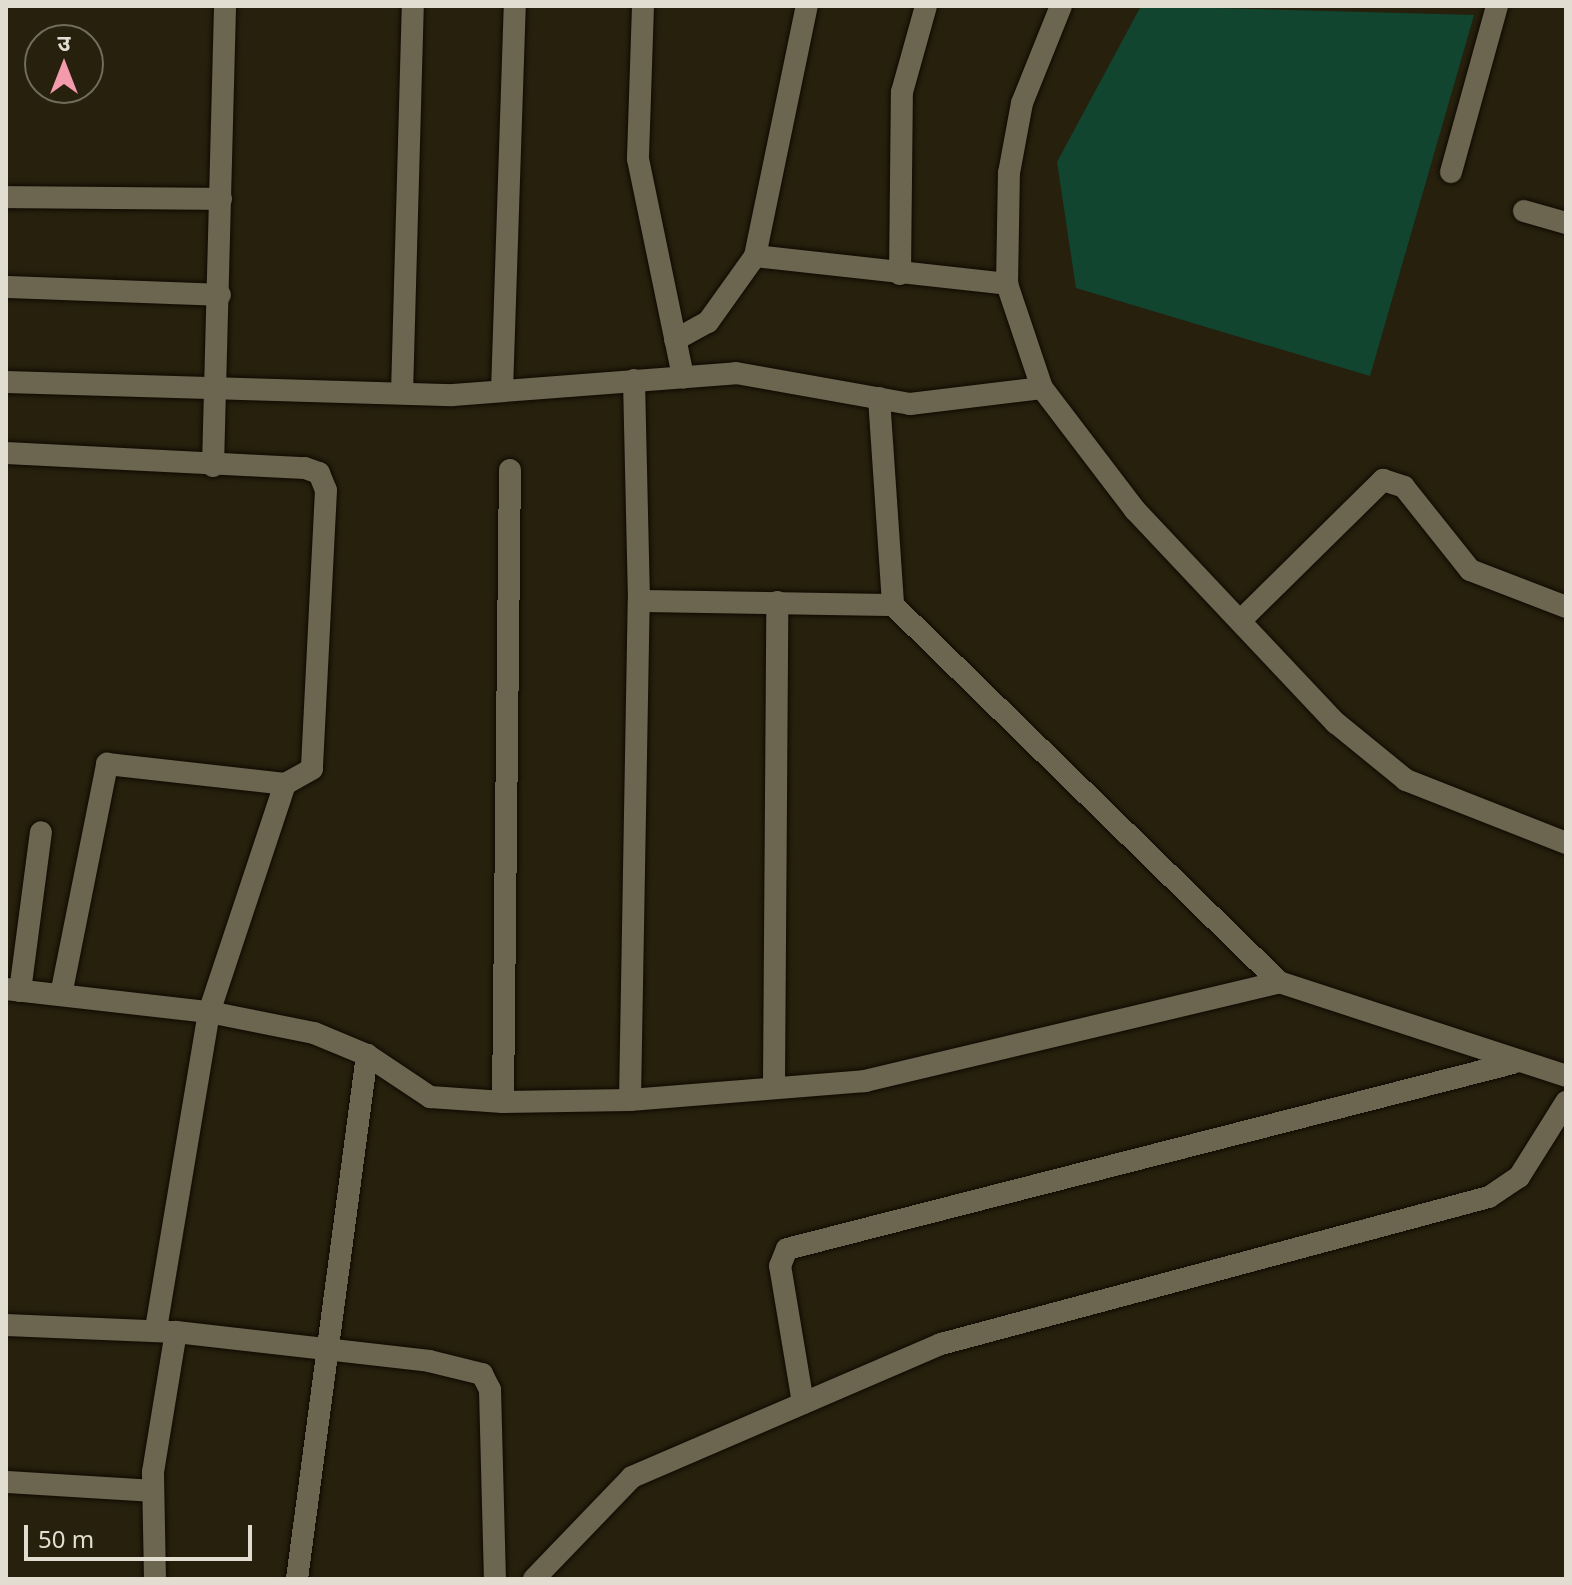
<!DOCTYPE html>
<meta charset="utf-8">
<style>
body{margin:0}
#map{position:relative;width:1572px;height:1585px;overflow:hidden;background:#26200d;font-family:"Noto Sans","Noto Sans Devanagari",sans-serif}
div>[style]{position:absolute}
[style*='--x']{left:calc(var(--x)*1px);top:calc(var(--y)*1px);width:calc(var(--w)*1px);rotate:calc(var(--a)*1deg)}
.green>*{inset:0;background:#114530}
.roads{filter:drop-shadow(0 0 2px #0f0900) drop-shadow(0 0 2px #0f0900)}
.minor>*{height:22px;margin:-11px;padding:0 11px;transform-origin:11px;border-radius:11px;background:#6c6550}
span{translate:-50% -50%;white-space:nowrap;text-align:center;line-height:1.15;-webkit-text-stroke:8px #26200d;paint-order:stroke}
.frame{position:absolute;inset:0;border:8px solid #e1ddd1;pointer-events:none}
.north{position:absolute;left:24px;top:24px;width:80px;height:80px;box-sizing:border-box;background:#26200d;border:2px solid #716c5b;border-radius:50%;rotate:0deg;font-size:22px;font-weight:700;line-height:32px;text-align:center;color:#e1ddd1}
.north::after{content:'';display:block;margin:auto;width:28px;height:36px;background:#f39aac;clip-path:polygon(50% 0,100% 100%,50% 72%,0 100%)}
.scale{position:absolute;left:24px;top:1525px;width:228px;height:36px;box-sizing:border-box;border:4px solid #e1ddd1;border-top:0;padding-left:10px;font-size:24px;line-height:28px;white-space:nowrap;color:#e1ddd1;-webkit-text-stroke:6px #26200d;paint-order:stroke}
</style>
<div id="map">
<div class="green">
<div style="clip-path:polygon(1141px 6px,1474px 15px,1370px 376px,1076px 288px,1057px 162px)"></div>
</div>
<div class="roads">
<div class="minor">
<div style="--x:643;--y:6;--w:153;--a:91.9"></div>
<div style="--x:638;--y:159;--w:223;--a:78.3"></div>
<div style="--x:1451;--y:172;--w:172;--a:-74.5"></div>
<div style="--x:6;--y:197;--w:215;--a:0.5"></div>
<div style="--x:1524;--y:211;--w:44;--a:15.9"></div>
<div style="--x:755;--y:256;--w:254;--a:6.3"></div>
<div style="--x:900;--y:274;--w:182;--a:-89.4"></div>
<div style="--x:902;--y:92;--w:89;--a:-74.4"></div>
<div style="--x:6;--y:287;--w:214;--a:2.1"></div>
<div style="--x:675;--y:340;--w:38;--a:-29"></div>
<div style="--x:708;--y:322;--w:81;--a:-54.5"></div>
<div style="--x:755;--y:256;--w:255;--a:-78.3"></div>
<div style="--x:6;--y:382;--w:447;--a:1.7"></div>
<div style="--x:453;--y:395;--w:284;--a:-4.4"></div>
<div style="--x:736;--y:373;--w:177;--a:10.1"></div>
<div style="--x:910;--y:404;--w:133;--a:-6.9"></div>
<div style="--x:1042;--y:388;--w:110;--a:-108.6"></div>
<div style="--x:1007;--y:284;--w:111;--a:-89"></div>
<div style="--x:1009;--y:173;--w:71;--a:-79.5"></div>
<div style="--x:1022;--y:103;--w:105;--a:-68.1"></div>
<div style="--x:1042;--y:388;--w:153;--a:52.7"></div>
<div style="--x:1135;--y:510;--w:293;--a:46.7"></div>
<div style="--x:1336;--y:723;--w:90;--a:39.2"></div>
<div style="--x:1406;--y:780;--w:172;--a:21.5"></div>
<div style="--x:502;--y:391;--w:385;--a:-88.1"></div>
<div style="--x:402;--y:393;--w:387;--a:-88.4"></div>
<div style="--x:879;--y:398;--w:207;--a:86.1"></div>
<div style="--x:893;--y:605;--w:540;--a:44.32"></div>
<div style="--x:1279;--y:982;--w:302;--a:18.1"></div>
<div style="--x:6;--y:453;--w:299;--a:2.9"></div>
<div style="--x:305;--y:468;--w:15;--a:20"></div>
<div style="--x:319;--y:473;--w:18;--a:68"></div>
<div style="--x:326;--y:490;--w:279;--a:92.9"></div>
<div style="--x:312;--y:769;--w:31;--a:151"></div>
<div style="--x:285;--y:784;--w:240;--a:108.4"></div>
<div style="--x:209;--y:1012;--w:322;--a:99.5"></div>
<div style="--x:213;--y:466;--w:460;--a:-88.5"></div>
<div style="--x:639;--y:601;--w:254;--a:0.9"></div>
<div style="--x:1240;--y:621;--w:201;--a:-44.6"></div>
<div style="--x:1383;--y:480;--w:22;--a:18"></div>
<div style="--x:1404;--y:487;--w:106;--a:51.5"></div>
<div style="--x:1470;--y:570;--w:103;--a:21.1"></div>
<div style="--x:6;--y:989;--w:204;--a:6.5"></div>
<div style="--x:209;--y:1012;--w:107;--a:11.3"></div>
<div style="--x:314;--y:1033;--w:57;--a:22.5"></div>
<div style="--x:367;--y:1055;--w:76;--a:33.7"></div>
<div style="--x:430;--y:1097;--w:73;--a:3.9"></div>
<div style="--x:503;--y:1102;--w:127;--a:-0.9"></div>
<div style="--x:630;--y:1100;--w:236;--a:-4.6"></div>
<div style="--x:865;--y:1081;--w:426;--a:-13.4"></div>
<div style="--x:20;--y:991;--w:160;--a:-82.5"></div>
<div style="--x:61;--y:995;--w:236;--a:-78.7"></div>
<div style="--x:107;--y:764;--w:179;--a:6.4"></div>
<div style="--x:774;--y:1084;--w:482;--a:-89.6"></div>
<div style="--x:630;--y:1100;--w:499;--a:-89"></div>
<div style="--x:639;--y:601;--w:221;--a:-91.3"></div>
<div style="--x:503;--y:1102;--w:632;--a:-89.37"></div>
<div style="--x:6;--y:1325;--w:170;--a:2.4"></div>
<div style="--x:176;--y:1332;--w:255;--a:6.5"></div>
<div style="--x:429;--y:1361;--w:55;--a:13.8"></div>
<div style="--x:482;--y:1374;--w:18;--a:63"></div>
<div style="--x:490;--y:1390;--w:189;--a:88.5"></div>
<div style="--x:803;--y:1403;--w:139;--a:-99.5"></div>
<div style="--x:780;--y:1266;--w:18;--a:-68"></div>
<div style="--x:787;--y:1249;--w:749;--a:-14.37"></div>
<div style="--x:6;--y:1482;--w:146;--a:3.5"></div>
<div style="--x:155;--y:1579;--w:107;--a:-91.1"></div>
<div style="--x:153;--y:1472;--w:142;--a:-80.7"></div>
<div style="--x:297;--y:1579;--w:529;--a:-82.39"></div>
<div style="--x:534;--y:1579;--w:141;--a:-46.1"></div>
<div style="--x:632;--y:1477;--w:336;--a:-23.3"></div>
<div style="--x:941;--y:1344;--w:567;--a:-15.02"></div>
<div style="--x:1489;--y:1197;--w:36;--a:-34"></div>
<div style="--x:1519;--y:1177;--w:89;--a:-57.9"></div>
</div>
</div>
<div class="frame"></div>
<div class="north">उ</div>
<div class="scale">50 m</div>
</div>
